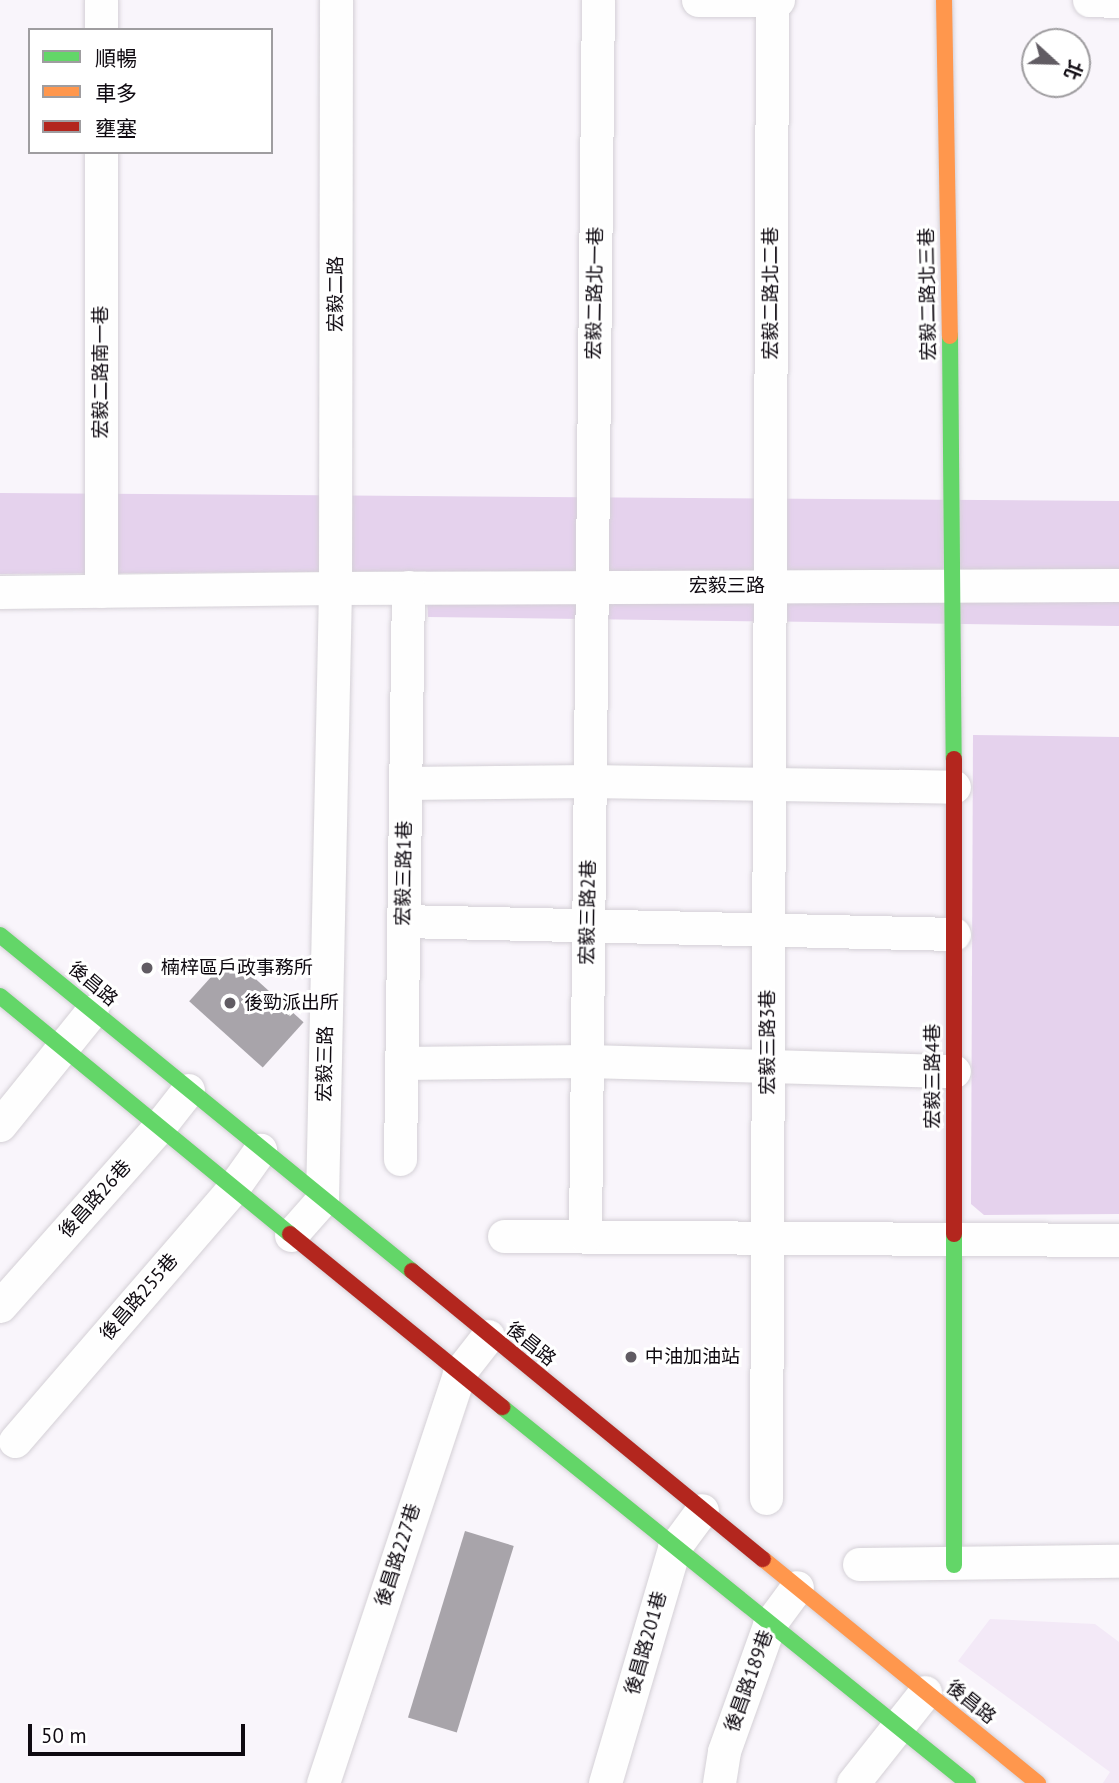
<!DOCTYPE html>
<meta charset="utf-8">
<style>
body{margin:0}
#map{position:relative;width:1119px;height:1783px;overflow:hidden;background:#f9f5fb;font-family:"PT Sans","Noto Sans TC",sans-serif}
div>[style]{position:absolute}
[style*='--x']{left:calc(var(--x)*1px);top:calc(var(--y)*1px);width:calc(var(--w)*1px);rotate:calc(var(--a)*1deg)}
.built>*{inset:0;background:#f3e9f7}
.green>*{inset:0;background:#e5d2ed}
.building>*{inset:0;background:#a8a4aa;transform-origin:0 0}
.roads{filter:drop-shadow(0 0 2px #d4d0d6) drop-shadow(0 0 2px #d4d0d6)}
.street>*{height:33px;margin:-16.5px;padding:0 16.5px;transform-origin:16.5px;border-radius:16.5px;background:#fefefe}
.fast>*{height:16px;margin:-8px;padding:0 8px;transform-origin:8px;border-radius:8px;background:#63d668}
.slow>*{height:16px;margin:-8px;padding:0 8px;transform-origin:8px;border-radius:8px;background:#ff974d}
.jam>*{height:16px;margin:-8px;padding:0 8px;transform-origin:8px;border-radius:8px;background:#b3261e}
.dots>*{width:19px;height:19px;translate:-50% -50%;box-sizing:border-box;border:4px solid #fff;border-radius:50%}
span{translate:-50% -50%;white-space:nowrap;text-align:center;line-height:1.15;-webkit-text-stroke:6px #fff;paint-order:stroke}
.street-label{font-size:19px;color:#0f0a11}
.poi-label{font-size:19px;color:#0f0a11}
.left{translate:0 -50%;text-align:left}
.legend{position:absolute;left:28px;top:28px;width:245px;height:126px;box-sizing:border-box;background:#fff;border:2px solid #9f9da0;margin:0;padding:9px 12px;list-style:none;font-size:21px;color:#0f0a11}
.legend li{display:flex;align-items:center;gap:14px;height:35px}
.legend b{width:35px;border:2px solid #9f9da0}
.north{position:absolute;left:1021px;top:28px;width:70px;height:70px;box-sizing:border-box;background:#fff;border:2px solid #9f9da0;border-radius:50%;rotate:112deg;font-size:19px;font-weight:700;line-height:28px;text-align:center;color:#0f0a11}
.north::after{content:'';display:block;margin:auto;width:24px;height:32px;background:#615c63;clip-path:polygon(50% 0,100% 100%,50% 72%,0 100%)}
.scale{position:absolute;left:28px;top:1724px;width:217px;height:32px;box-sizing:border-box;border:4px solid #0f0a11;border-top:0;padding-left:9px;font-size:21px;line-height:24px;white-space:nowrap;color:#0f0a11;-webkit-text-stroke:5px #fff;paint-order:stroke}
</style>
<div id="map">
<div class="built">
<div style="clip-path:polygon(990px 1619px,1095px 1624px,1119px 1642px,1119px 1783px,1103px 1783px,1110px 1772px,958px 1661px)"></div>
</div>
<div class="green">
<div style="clip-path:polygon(0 493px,1119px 501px,1119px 626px,428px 617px,426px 571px,0 574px)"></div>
<div style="clip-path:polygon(973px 735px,1119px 737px,1119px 1214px,984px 1215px,971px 1204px)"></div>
</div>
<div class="building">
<div style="left:230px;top:956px;width:99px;height:61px;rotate:42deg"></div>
<div style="left:465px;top:1531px;width:51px;height:195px;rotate:17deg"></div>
</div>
<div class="roads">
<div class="street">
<div style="--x:101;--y:0;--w:30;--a:90"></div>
<div style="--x:698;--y:0;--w:80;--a:0"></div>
<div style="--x:1089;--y:0;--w:30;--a:2"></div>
<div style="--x:101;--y:152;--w:439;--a:90"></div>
<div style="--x:0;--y:592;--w:335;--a:-0.7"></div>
<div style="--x:335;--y:588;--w:784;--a:-0.22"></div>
<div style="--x:405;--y:783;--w:184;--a:-0.6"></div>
<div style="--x:589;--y:781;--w:365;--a:0.9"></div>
<div style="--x:403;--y:921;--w:551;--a:1.35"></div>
<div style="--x:401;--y:1063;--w:186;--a:-0.6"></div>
<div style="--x:587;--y:1061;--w:367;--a:1.6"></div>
<div style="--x:0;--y:1125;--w:146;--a:-51.1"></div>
<div style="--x:400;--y:1159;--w:572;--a:-89.2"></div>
<div style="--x:291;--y:1235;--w:47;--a:-48.5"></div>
<div style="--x:322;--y:1200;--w:612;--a:-88.78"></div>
<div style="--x:335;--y:588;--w:588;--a:-89.9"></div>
<div style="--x:504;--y:1236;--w:615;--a:0.37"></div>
<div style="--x:585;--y:1236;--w:1236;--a:-89.4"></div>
<div style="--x:0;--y:1306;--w:239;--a:-48.4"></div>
<div style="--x:159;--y:1127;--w:47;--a:-51.9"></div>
<div style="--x:15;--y:1441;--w:334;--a:-49.2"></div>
<div style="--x:233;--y:1188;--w:47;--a:-54.6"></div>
<div style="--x:766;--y:1498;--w:1498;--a:-89.77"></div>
<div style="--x:859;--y:1564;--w:260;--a:-0.7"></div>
<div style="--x:323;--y:1783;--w:432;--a:-71.6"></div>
<div style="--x:459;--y:1373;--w:47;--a:-51.9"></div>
<div style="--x:605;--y:1783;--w:245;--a:-73.6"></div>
<div style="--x:674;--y:1548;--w:47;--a:-53.6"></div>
<div style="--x:719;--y:1783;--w:32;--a:-81"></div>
<div style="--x:724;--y:1751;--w:134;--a:-70.3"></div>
<div style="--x:769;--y:1625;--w:47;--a:-53.6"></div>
<div style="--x:853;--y:1783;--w:116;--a:-51.6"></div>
</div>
<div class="fast">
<div style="--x:950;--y:336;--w:423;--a:89.5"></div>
<div style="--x:0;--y:935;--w:532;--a:39.2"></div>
<div style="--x:0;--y:996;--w:375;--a:39.4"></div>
<div style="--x:954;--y:1234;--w:331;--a:90"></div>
<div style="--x:502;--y:1407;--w:599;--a:38.9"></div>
</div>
<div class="slow">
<div style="--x:944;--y:0;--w:336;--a:89"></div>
<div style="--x:763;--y:1559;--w:355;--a:39.2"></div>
</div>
<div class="jam">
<div style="--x:954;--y:759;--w:475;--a:90"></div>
<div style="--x:290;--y:1234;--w:274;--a:39.2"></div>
<div style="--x:412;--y:1271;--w:454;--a:39.4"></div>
</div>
</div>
<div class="dots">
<div style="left:147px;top:968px;background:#615c63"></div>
<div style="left:230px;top:1003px;background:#615c63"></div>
<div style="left:631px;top:1357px;background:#615c63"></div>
</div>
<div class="street-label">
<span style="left:595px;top:293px;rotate:-89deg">宏毅二路北一巷</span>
<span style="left:771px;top:293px;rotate:-90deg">宏毅二路北二巷</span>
<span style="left:336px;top:294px;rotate:-90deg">宏毅二路</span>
<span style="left:928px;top:294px;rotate:-91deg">宏毅二路北三巷</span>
<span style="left:101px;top:372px;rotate:-90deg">宏毅二路南一巷</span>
<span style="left:727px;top:586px">宏毅三路</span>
<span style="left:404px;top:873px;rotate:-89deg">宏毅三路1巷</span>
<span style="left:588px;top:912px;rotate:-89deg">宏毅三路2巷</span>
<span style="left:93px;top:984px;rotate:40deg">後昌路</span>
<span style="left:768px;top:1042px;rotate:-90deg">宏毅三路3巷</span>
<span style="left:325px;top:1064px;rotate:-89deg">宏毅三路</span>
<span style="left:933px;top:1076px;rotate:-90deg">宏毅三路4巷</span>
<span style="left:95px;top:1199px;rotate:-48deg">後昌路26巷</span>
<span style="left:139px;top:1297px;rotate:-49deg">後昌路255巷</span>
<span style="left:531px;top:1344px;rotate:39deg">後昌路</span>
<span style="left:398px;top:1555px;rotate:-72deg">後昌路227巷</span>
<span style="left:646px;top:1643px;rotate:-74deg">後昌路201巷</span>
<span style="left:749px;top:1681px;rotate:-70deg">後昌路189巷</span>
<span style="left:971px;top:1702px;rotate:39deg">後昌路</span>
</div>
<div class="poi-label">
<span class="left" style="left:161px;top:968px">楠梓區戶政事務所</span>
<span class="left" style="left:244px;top:1003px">後勁派出所</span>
<span class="left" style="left:645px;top:1357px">中油加油站</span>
</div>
<ul class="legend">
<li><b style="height:9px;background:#63d668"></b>順暢</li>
<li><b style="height:9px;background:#ff974d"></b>車多</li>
<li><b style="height:9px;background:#b3261e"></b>壅塞</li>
</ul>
<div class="north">北</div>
<div class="scale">50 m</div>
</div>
